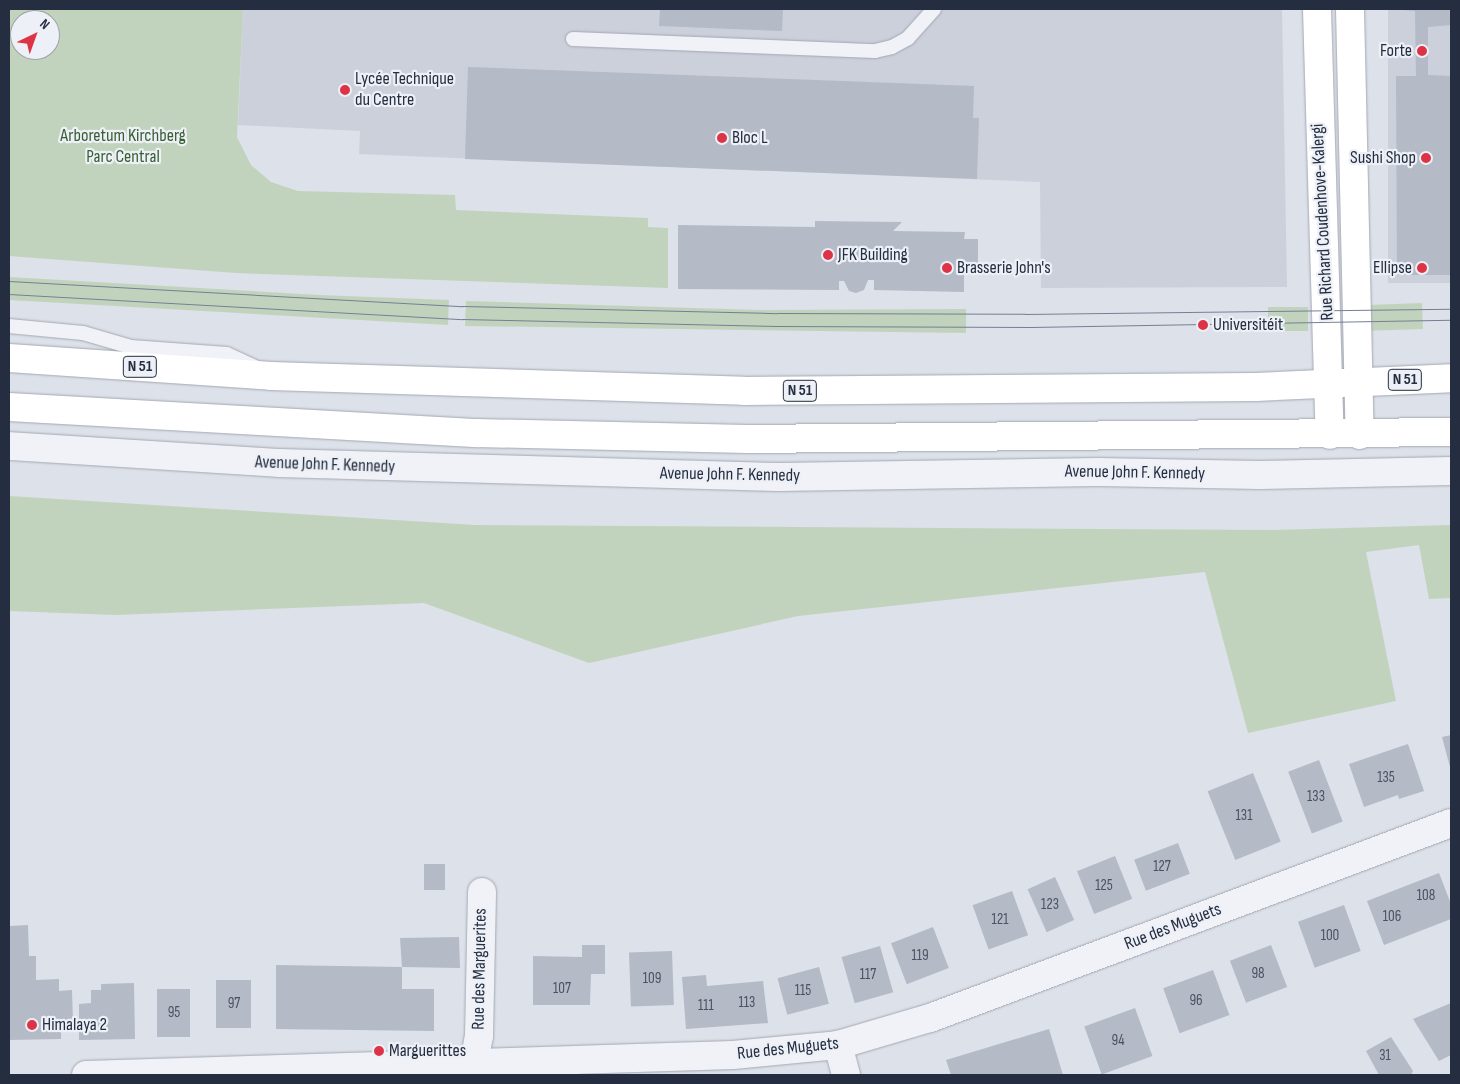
<!DOCTYPE html>
<meta charset="utf-8">
<style>
body{margin:0}
#map{position:relative;width:1460px;height:1084px;overflow:hidden;background:#dde1e9;font-family:"Sofia Sans Condensed",sans-serif}
div>[style]{position:absolute}
[style*='--x']{left:calc(var(--x)*1px);top:calc(var(--y)*1px);width:calc(var(--w)*1px);rotate:calc(var(--a)*1deg)}
.built>*{inset:0;background:#cbd0db;transform-origin:0 0}
.green>*{inset:0;background:#c2d3bd;transform-origin:0 0}
.building>*{inset:0;background:#b4bac6;transform-origin:0 0}
.roads{filter:drop-shadow(0 0 1px #a2a8b3) drop-shadow(0 0 1px #a2a8b3)}
.lane>*{height:14px;margin:-7px;padding:0 7px;transform-origin:7px;border-radius:7px;background:#f0f2f7}
.street>*{height:28px;margin:-14px;padding:0 14px;transform-origin:14px;border-radius:14px;background:#f0f2f7}
.secondary>*{height:28px;margin:-14px;padding:0 14px;transform-origin:14px;border-radius:14px;background:#fff}
.primary>*{height:28px;margin:-14px;padding:0 14px;transform-origin:14px;border-radius:14px;background:#fff}
.tram>*{height:1px;margin:-0.5px;padding:0 0.5px;transform-origin:0.5px;border-radius:0.5px;background:#757f94}
.dots>*{width:14px;height:14px;translate:-50% -50%;box-sizing:border-box;border:2px solid #edf0f6;border-radius:50%}
span{translate:-50% -50%;white-space:nowrap;text-align:center;line-height:1.15;-webkit-text-stroke:4.5px #edf0f6;paint-order:stroke}
.number-label{font-size:15px;color:#495162}
.number-label span{-webkit-text-stroke-width:0}
.shield-label span{padding:1px 4px;background:#edf0f6;border:1px solid;border-radius:4px;-webkit-text-stroke-width:0}
.shield-label{font-size:16px;color:#252e41;font-weight:700}
.poi-label{font-size:18px;color:#252e41}
.right{translate:-100% -50%;text-align:right}
.left{translate:0 -50%;text-align:left}
.park-label{font-size:18px;color:#375e31}
.street-label{font-size:18px;color:#252e41}
.frame{position:absolute;inset:0;border:10px solid #252e41;pointer-events:none}
.north{position:absolute;left:10px;top:10px;width:50px;height:50px;box-sizing:border-box;background:#edf0f6;border:1px solid #9da2ae;border-radius:50%;rotate:42deg;font-size:14px;font-weight:700;line-height:20px;text-align:center;color:#252e41}
.north::after{content:'';display:block;margin:auto;width:18px;height:22px;background:#dc3446;clip-path:polygon(50% 0,100% 100%,50% 72%,0 100%)}
</style>
<div id="map">
<div class="built">
<div style="clip-path:polygon(243px 9px,1282px 9px,1287px 287px,1041px 288px,1040px 182px,359px 154px,360px 131px,238px 125px)"></div>
<div style="left:1388px;top:9px;width:63px;height:274px"></div>
</div>
<div class="green">
<div style="clip-path:polygon(evenodd,9px 9px,243px 9px,237px 137px,251px 165px,271px 182px,298px 191px,455px 195px,456px 210px,648px 218px,648px 227px,668px 228px,668px 288px,236px 273px,9px 256px,9px 9px,20px 20px,50px 20px,50px 50px,20px 50px,20px 20px)"></div>
<div style="clip-path:polygon(9px 277px,319px 295px,449px 300px,448px 325px,9px 300px)"></div>
<div style="clip-path:polygon(466px 301px,760px 310px,966px 309px,966px 333px,465px 326px)"></div>
<div style="left:1422px;top:303px;width:26px;height:54px;rotate:88deg"></div>
<div style="left:1268px;top:307px;width:40px;height:24px"></div>
<div style="clip-path:polygon(9px 496px,475px 525px,1273px 530px,1451px 525px,1451px 598px,1429px 599px,1419px 545px,1366px 552px,1396px 701px,1248px 733px,1205px 572px,798px 616px,589px 663px,424px 603px,116px 615px,9px 611px)"></div>
</div>
<div class="building">
<div style="clip-path:polygon(660px 9px,783px 9px,782px 31px,659px 26px)"></div>
<div style="clip-path:polygon(1391px 9px,1451px 9px,1451px 25px,1428px 27px,1428px 75px,1451px 76px,1451px 275px,1397px 275px,1396px 76px,1416px 76px,1415px 11px)"></div>
<div style="clip-path:polygon(468px 67px,974px 86px,973px 118px,979px 118px,977px 179px,465px 159px)"></div>
<div style="clip-path:polygon(815px 221px,902px 222px,893px 231px,965px 232px,964px 239px,978px 239px,978px 272px,964px 271px,964px 292px,874px 290px,874px 280px,868px 280px,864px 290px,856px 293px,849px 291px,844px 281px,839px 281px,839px 290px,678px 289px,678px 225px,815px 227px)"></div>
<div style="clip-path:polygon(1451px 735px,1451px 771px,1442px 737px)"></div>
<div style="clip-path:polygon(1408px 744px,1424px 791px,1399px 799px,1398px 795px,1364px 807px,1349px 764px)"></div>
<div style="left:1319px;top:760px;width:66px;height:33px;rotate:69deg"></div>
<div style="left:1253px;top:773px;width:74px;height:49px;rotate:68deg"></div>
<div style="left:1178px;top:843px;width:33px;height:47px;rotate:69deg"></div>
<div style="left:1115px;top:856px;width:46px;height:41px;rotate:68deg"></div>
<div style="left:424px;top:864px;width:21px;height:26px"></div>
<div style="clip-path:polygon(1439px 873px,1451px 904px,1451px 919px,1384px 945px,1367px 901px)"></div>
<div style="left:1055px;top:877px;width:47px;height:30px;rotate:66deg"></div>
<div style="left:1012px;top:891px;width:47px;height:42px;rotate:70deg"></div>
<div style="left:1344px;top:905px;width:49px;height:49px;rotate:70deg"></div>
<div style="clip-path:polygon(28px 925px,29px 956px,36px 956px,36px 980px,59px 979px,59px 991px,72px 990px,73px 1022px,61px 1023px,61px 1039px,9px 1040px,10px 926px)"></div>
<div style="left:933px;top:927px;width:44px;height:45px;rotate:69deg"></div>
<div style="clip-path:polygon(459px 937px,460px 968px,402px 967px,402px 989px,434px 989px,434px 1031px,276px 1029px,276px 965px,402px 967px,400px 938px)"></div>
<div style="clip-path:polygon(582px 945px,605px 945px,605px 974px,591px 974px,590px 1005px,533px 1005px,533px 956px,582px 957px)"></div>
<div style="left:1271px;top:945px;width:45px;height:44px;rotate:69deg"></div>
<div style="left:880px;top:946px;width:48px;height:40px;rotate:74deg"></div>
<div style="left:672px;top:951px;width:54px;height:43px;rotate:88deg"></div>
<div style="left:819px;top:967px;width:38px;height:43px;rotate:75deg"></div>
<div style="left:1213px;top:970px;width:48px;height:53px;rotate:70deg"></div>
<div style="clip-path:polygon(706px 975px,707px 986px,763px 981px,768px 1023px,686px 1029px,682px 977px)"></div>
<div style="left:216px;top:980px;width:35px;height:48px"></div>
<div style="clip-path:polygon(134px 983px,135px 1039px,79px 1040px,79px 1004px,91px 1003px,91px 990px,101px 990px,101px 984px)"></div>
<div style="left:157px;top:989px;width:33px;height:48px"></div>
<div style="clip-path:polygon(1451px 1003px,1451px 1055px,1439px 1061px,1413px 1019px)"></div>
<div style="left:1135px;top:1008px;width:51px;height:54px;rotate:70deg"></div>
<div style="clip-path:polygon(1049px 1029px,1063px 1075px,951px 1075px,946px 1060px)"></div>
<div style="clip-path:polygon(1391px 1037px,1413px 1071px,1411px 1075px,1379px 1075px,1366px 1051px)"></div>
</div>
<div class="roads">
<div class="lane">
<div style="--x:573;--y:39;--w:302;--a:2.3"></div>
<div style="--x:875;--y:51;--w:17;--a:-13"></div>
<div style="--x:892;--y:47;--w:18;--a:-29"></div>
<div style="--x:908;--y:38;--w:39;--a:-48"></div>
<div style="--x:9;--y:326;--w:74;--a:5.4"></div>
<div style="--x:83;--y:333;--w:50;--a:16.3"></div>
<div style="--x:131;--y:347;--w:96;--a:4.2"></div>
<div style="--x:227;--y:354;--w:33;--a:25"></div>
</div>
<div class="street">
<div style="--x:9;--y:446;--w:271;--a:3.6"></div>
<div style="--x:279;--y:463;--w:500;--a:1.6"></div>
<div style="--x:779;--y:477;--w:319;--a:-0.9"></div>
<div style="--x:1098;--y:472;--w:161;--a:1.1"></div>
<div style="--x:1259;--y:475;--w:192;--a:-1.2"></div>
<div style="--x:838;--y:1045;--w:31;--a:75"></div>
<div style="--x:86;--y:1075;--w:647;--a:-1.77"></div>
<div style="--x:733;--y:1055;--w:105;--a:-5.4"></div>
<div style="--x:838;--y:1045;--w:96;--a:-16.4"></div>
<div style="--x:930;--y:1018;--w:556;--a:-20.52"></div>
<div style="--x:472;--y:1075;--w:40;--a:-80"></div>
<div style="--x:479;--y:1036;--w:144;--a:-88.8"></div>
</div>
<div class="secondary">
<div style="--x:1317;--y:9;--w:426;--a:88.3"></div>
<div style="--x:1350;--y:9;--w:426;--a:88.7"></div>
</div>
<div class="primary">
<div style="--x:9;--y:358;--w:263;--a:3.9"></div>
<div style="--x:271;--y:376;--w:473;--a:1.8"></div>
<div style="--x:744;--y:391;--w:512;--a:-0.45"></div>
<div style="--x:1256;--y:387;--w:195;--a:-2.6"></div>
<div style="--x:9;--y:407;--w:470;--a:3.2"></div>
<div style="--x:478;--y:433;--w:269;--a:1.3"></div>
<div style="--x:747;--y:439;--w:704;--a:-0.57"></div>
</div>
</div>
<div class="tram">
<div style="--x:9;--y:281;--w:454;--a:3.2"></div>
<div style="--x:462;--y:306;--w:315;--a:1.3"></div>
<div style="--x:777;--y:313;--w:248;--a:0.2"></div>
<div style="--x:1025;--y:314;--w:426;--a:-0.7"></div>
<div style="--x:9;--y:294;--w:454;--a:3.2"></div>
<div style="--x:462;--y:319;--w:314;--a:1.3"></div>
<div style="--x:776;--y:326;--w:255;--a:0.2"></div>
<div style="--x:1031;--y:327;--w:420;--a:-1"></div>
</div>
<div class="dots">
<div style="left:1422px;top:51px;background:#dc3446"></div>
<div style="left:345px;top:90px;background:#dc3446"></div>
<div style="left:722px;top:138px;background:#dc3446"></div>
<div style="left:1426px;top:158px;background:#dc3446"></div>
<div style="left:828px;top:255px;background:#dc3446"></div>
<div style="left:947px;top:268px;background:#dc3446"></div>
<div style="left:1422px;top:268px;background:#dc3446"></div>
<div style="left:1203px;top:325px;background:#dc3446"></div>
<div style="left:32px;top:1025px;background:#dc3446"></div>
<div style="left:379px;top:1051px;background:#dc3446"></div>
</div>
<div class="number-label">
<span style="left:1386px;top:778px">135</span>
<span style="left:1316px;top:797px">133</span>
<span style="left:1244px;top:816px">131</span>
<span style="left:1162px;top:867px">127</span>
<span style="left:1104px;top:886px">125</span>
<span style="left:1426px;top:896px">108</span>
<span style="left:1050px;top:905px">123</span>
<span style="left:1392px;top:917px">106</span>
<span style="left:1000px;top:920px">121</span>
<span style="left:1330px;top:936px">100</span>
<span style="left:920px;top:956px">119</span>
<span style="left:1258px;top:974px">98</span>
<span style="left:868px;top:975px">117</span>
<span style="left:652px;top:979px">109</span>
<span style="left:562px;top:989px">107</span>
<span style="left:803px;top:991px">115</span>
<span style="left:1196px;top:1001px">96</span>
<span style="left:747px;top:1003px">113</span>
<span style="left:234px;top:1004px">97</span>
<span style="left:706px;top:1006px">111</span>
<span style="left:174px;top:1013px">95</span>
<span style="left:1118px;top:1041px">94</span>
<span style="left:1385px;top:1056px">31</span>
</div>
<div class="shield-label">
<span style="left:140px;top:367px">N 51</span>
<span style="left:1405px;top:380px">N 51</span>
<span style="left:800px;top:391px">N 51</span>
</div>
<div class="poi-label">
<span class="right" style="left:1412px;top:51px">Forte</span>
<span class="left" style="left:355px;top:90px">Lycée Technique<br>du Centre</span>
<span class="left" style="left:732px;top:138px">Bloc L</span>
<span class="right" style="left:1416px;top:158px">Sushi Shop</span>
<span class="left" style="left:838px;top:255px">JFK Building</span>
<span class="left" style="left:957px;top:268px">Brasserie John's</span>
<span class="right" style="left:1412px;top:268px">Ellipse</span>
<span class="left" style="left:1213px;top:325px">Universitéit</span>
<span class="left" style="left:42px;top:1025px">Himalaya 2</span>
<span class="left" style="left:389px;top:1051px">Marguerittes</span>
</div>
<div class="park-label">
<span style="left:123px;top:147px">Arboretum Kirchberg<br>Parc Central</span>
</div>
<div class="street-label">
<span style="left:1323px;top:222px;rotate:-93deg">Rue Richard Coudenhove-Kalergi</span>
<span style="left:325px;top:465px;rotate:2deg">Avenue John F. Kennedy</span>
<span style="left:1135px;top:473px;rotate:1deg">Avenue John F. Kennedy</span>
<span style="left:730px;top:475px;rotate:1deg">Avenue John F. Kennedy</span>
<span style="left:1173px;top:927px;rotate:-21deg">Rue des Muguets</span>
<span style="left:480px;top:969px;rotate:-89deg">Rue des Marguerites</span>
<span style="left:788px;top:1049px;rotate:-6deg">Rue des Muguets</span>
</div>
<div class="frame"></div>
<div class="north">N</div>
</div>
